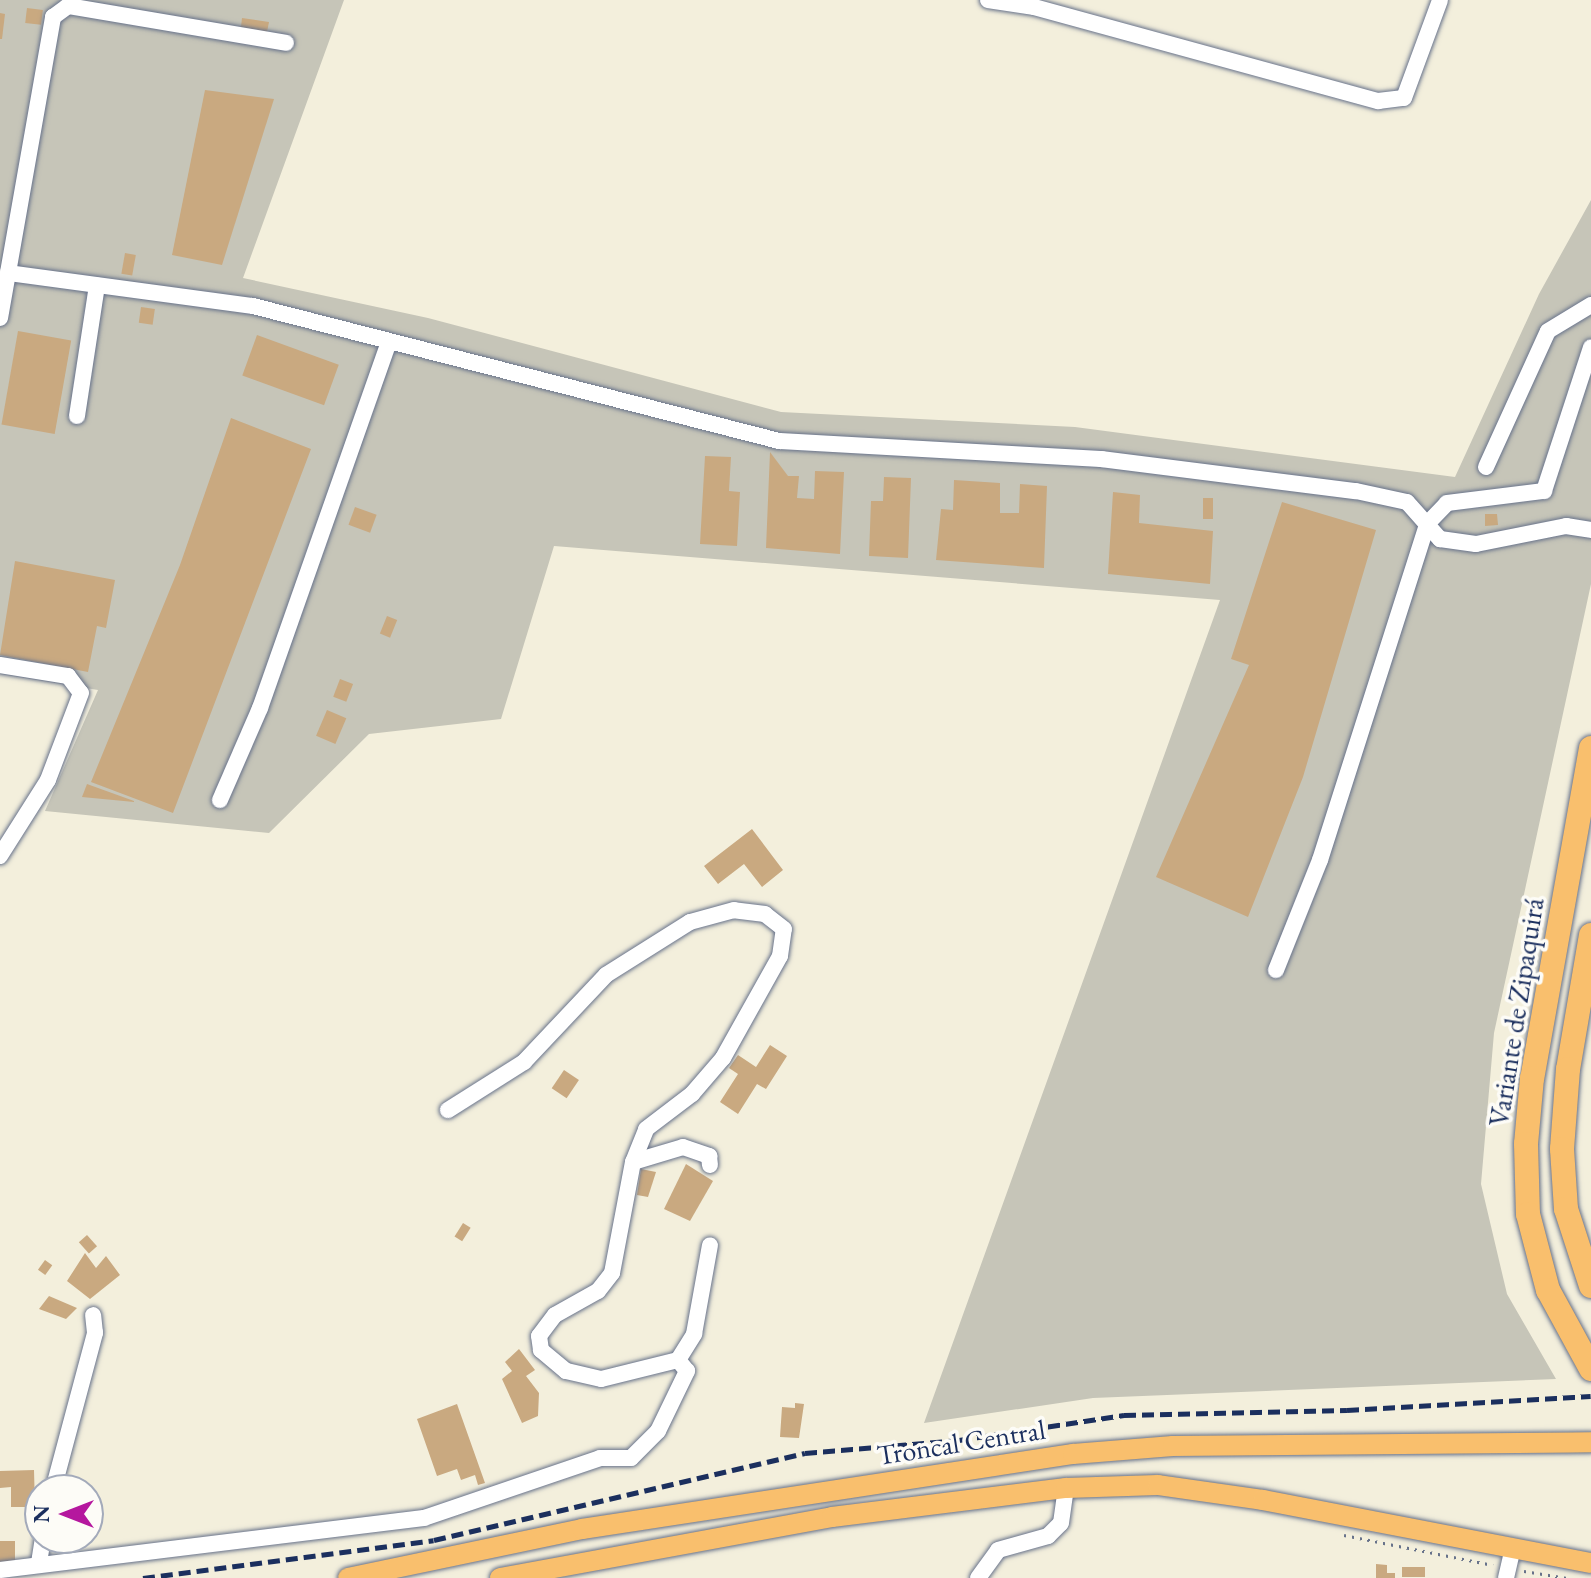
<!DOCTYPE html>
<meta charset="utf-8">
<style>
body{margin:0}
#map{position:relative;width:1591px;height:1578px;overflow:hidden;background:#f3efdc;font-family:"EB Garamond",serif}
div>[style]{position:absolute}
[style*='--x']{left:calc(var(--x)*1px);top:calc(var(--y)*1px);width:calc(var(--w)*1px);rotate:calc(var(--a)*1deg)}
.industrial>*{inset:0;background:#c6c5b8}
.building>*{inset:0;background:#c9a980;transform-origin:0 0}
.path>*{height:3px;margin-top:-1.5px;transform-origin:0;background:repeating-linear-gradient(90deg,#67728a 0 2px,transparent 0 8px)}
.roads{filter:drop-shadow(0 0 2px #67728a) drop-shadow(0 0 2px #67728a)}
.minor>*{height:16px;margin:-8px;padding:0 8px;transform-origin:8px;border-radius:8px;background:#fff}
.major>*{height:20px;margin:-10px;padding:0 10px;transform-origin:10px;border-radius:10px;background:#f9bf6d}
.highway>*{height:24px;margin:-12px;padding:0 12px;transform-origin:12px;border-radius:12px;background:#f9bf6d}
.rail>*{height:5px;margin-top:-2.5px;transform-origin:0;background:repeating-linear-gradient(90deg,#1b2f5e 0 12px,transparent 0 18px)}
span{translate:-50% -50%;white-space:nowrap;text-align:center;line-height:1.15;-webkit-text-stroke:7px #fdfcf7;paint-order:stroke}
.street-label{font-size:28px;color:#1b2f5e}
.north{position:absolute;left:24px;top:1474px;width:80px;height:80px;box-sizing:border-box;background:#fdfcf7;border:2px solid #a3aaba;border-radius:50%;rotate:270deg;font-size:22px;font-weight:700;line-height:32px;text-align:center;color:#1b2f5e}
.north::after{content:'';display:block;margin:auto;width:28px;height:36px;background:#b5179e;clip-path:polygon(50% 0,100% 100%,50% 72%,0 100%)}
</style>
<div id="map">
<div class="industrial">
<div style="clip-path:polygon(0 0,344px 0,243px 278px,428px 318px,781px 412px,1075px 427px,1455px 477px,1539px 294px,1591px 200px,1591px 584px,1494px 1033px,1481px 1184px,1507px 1294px,1556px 1379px,1093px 1398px,924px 1423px,1220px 600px,554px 546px,501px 719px,369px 734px,269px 833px,45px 811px,98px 690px,0 674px)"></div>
</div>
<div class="building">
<div style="left:27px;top:8px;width:16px;height:15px;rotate:7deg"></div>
<div style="clip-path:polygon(0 13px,5px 14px,2px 39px,0 39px)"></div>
<div style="clip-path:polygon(242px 18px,269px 22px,267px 32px,241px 27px)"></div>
<div style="clip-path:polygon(205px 90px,274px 99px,222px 265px,172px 255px)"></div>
<div style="left:125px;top:253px;width:11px;height:21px;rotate:10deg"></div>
<div style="left:141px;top:307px;width:14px;height:16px;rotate:8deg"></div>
<div style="left:18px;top:331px;width:54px;height:95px;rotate:10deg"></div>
<div style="left:257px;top:335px;width:87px;height:43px;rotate:20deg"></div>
<div style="clip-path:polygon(231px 418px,311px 449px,173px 813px,91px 782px,180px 565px)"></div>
<div style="clip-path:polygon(770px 452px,788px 476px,799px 476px,797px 498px,814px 499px,815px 471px,844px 472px,840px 554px,766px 548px)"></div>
<div style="clip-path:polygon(705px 456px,731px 457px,729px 491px,740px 492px,737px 546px,700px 544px)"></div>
<div style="clip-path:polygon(884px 477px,911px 478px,908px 558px,869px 556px,871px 501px,883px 501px)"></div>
<div style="clip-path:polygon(954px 480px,1000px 483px,1000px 513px,1019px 513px,1020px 484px,1047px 486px,1044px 568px,936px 560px,941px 509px,953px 510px)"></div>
<div style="clip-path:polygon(1113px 492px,1140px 495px,1139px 523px,1213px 531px,1210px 584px,1108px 574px)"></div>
<div style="left:1203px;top:498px;width:10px;height:21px"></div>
<div style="clip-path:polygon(1282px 502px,1376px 530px,1303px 777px,1248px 917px,1156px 877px,1249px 665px,1231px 659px)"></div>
<div style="left:355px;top:507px;width:23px;height:19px;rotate:20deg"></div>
<div style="clip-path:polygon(1485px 514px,1497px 514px,1498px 525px,1485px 526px)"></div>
<div style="clip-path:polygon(15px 561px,115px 580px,106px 628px,97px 626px,88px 672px,0 655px)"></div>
<div style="left:387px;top:616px;width:11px;height:19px;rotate:22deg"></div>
<div style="left:340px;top:679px;width:14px;height:19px;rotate:21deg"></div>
<div style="left:327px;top:710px;width:21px;height:28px;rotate:23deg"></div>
<div style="clip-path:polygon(87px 784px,134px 801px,134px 802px,82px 797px)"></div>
<div style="clip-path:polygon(752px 829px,783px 870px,762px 887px,744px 864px,718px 884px,704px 866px)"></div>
<div style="clip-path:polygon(770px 1045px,787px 1056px,766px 1089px,757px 1084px,738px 1114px,720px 1102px,738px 1074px,729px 1068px,738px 1055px,756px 1067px)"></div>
<div style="left:564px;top:1070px;width:18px;height:22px;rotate:34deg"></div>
<div style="clip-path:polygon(686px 1164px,713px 1181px,690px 1221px,664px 1209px)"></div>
<div style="clip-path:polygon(641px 1169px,656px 1172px,648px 1197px,637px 1195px)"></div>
<div style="left:463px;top:1223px;width:9px;height:16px;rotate:32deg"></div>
<div style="left:87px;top:1235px;width:15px;height:11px;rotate:48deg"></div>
<div style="clip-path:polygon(85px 1253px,96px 1268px,106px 1256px,120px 1275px,90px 1299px,67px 1281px)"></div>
<div style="left:45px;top:1260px;width:9px;height:12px;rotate:36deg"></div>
<div style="clip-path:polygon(49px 1296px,77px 1308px,66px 1319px,39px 1309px)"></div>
<div style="clip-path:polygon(519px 1349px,535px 1370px,526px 1376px,539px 1393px,538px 1416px,522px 1423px,502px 1379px,512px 1371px,505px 1362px)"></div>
<div style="clip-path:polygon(795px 1403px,804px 1404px,799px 1438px,780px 1437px,782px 1407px,795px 1408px)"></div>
<div style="clip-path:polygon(457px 1404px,485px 1483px,478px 1485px,475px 1475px,461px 1480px,457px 1469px,437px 1476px,417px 1419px)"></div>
<div style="clip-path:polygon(34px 1470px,35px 1507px,11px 1507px,11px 1487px,0 1488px,0 1471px)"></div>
<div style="left:0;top:1541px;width:15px;height:23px"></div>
<div style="clip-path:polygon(1376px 1564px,1387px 1565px,1387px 1573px,1395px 1573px,1395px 1578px,1376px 1578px)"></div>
<div style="left:1425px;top:1567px;width:10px;height:23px;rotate:90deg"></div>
</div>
<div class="path">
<div style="--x:1344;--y:1535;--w:152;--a:11.4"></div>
<div style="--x:1524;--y:1571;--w:44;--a:9.2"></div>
</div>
<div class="roads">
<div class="minor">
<div style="--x:988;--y:0;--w:47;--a:8.7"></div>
<div style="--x:1034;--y:7;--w:357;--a:15.3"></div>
<div style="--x:1378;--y:101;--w:26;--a:-7"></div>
<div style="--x:1404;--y:98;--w:104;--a:-69.8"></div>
<div style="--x:8;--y:273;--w:247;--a:7.7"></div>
<div style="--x:253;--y:306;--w:543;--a:14.39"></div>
<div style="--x:779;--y:441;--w:323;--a:3.2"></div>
<div style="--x:1101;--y:459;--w:257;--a:7.2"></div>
<div style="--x:1356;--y:491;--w:52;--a:12.2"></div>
<div style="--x:1407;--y:502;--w:50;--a:48.3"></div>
<div style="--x:1440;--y:539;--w:36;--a:8"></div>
<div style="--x:1476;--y:544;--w:92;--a:-11.3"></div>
<div style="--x:1566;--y:526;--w:25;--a:9"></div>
<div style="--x:0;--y:318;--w:306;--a:-80"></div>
<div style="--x:53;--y:17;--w:19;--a:-36"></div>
<div style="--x:68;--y:6;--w:221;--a:9.6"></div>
<div style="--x:77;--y:416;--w:132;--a:-81.3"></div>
<div style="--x:1486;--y:467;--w:149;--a:-65.5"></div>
<div style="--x:1548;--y:331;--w:50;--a:-31.2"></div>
<div style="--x:0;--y:665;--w:69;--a:9.2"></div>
<div style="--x:68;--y:676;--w:21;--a:53"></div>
<div style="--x:81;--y:693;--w:93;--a:110.8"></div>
<div style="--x:48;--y:780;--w:90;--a:122.3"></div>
<div style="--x:220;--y:800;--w:100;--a:-66.5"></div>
<div style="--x:260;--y:708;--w:386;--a:-70.6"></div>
<div style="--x:1276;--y:970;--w:118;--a:-68.2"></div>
<div style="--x:1320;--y:860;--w:353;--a:-72.3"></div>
<div style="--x:1427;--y:524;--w:29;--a:-46"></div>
<div style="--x:1447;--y:503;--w:98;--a:-7.1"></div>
<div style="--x:1544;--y:491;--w:151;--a:-71.9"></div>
<div style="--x:633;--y:1162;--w:52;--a:-16.7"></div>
<div style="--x:683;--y:1147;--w:28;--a:19"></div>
<div style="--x:709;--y:1156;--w:9;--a:84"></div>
<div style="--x:678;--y:1360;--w:31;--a:-58"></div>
<div style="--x:694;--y:1334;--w:90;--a:-79.8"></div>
<div style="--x:53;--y:1490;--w:163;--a:-75"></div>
<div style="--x:95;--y:1333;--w:18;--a:-96"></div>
<div style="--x:39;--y:1563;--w:25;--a:-81"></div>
<div style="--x:0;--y:1570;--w:427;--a:-7"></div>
<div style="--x:424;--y:1518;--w:186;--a:-18.8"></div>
<div style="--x:600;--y:1458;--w:31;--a:0"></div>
<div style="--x:631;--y:1458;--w:38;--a:-45"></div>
<div style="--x:658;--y:1431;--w:67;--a:-64.2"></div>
<div style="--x:687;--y:1371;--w:14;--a:-129"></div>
<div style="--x:678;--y:1360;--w:79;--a:166.1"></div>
<div style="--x:601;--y:1379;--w:36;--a:-167"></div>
<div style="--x:566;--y:1371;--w:33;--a:-140"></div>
<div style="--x:541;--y:1350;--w:14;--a:-98"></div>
<div style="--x:539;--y:1336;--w:26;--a:-53"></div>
<div style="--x:555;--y:1315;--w:49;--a:-29.2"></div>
<div style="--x:598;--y:1291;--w:23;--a:-52"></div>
<div style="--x:612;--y:1273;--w:113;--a:-79.3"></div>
<div style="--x:633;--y:1162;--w:35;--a:-68"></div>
<div style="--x:646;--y:1129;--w:58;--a:-37.3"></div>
<div style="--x:692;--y:1094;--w:48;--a:-49.3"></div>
<div style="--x:723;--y:1058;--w:117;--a:-60.8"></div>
<div style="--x:780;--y:956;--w:27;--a:-82"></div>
<div style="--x:784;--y:929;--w:24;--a:-142"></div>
<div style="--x:765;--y:914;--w:31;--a:-173"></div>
<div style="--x:734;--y:910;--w:46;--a:164.7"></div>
<div style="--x:690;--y:922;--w:99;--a:147.8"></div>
<div style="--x:606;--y:975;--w:120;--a:133.3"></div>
<div style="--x:524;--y:1062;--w:90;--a:147.7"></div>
<div style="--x:978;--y:1578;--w:34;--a:-54"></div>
<div style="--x:998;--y:1550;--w:52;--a:-15.6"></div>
<div style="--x:1048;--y:1536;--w:18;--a:-45"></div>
<div style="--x:1061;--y:1523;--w:35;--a:-82"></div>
<div style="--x:1506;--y:1578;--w:31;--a:-77"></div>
</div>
<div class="major">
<div style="--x:348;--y:1578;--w:239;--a:-11.8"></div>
<div style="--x:582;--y:1529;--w:497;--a:-8.7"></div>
<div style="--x:1073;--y:1454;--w:100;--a:-4.6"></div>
<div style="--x:1173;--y:1446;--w:418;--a:-0.5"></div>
<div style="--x:500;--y:1578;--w:338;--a:-10.4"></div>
<div style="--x:832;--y:1517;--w:236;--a:-7.1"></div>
<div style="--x:1066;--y:1488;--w:92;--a:-1.9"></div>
<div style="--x:1158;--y:1485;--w:106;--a:8.1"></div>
<div style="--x:1263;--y:1500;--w:334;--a:10.9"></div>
</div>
<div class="highway">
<div style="--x:1591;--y:748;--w:335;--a:100.1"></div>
<div style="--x:1532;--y:1078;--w:66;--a:95.2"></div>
<div style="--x:1526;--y:1144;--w:70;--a:88.4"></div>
<div style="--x:1528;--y:1214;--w:79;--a:75.3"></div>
<div style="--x:1548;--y:1290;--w:90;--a:61.4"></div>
<div style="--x:1591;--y:935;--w:136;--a:99.7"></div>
<div style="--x:1568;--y:1069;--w:80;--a:94.3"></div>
<div style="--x:1562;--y:1149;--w:60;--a:86.2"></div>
<div style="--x:1566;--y:1209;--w:81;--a:72"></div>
</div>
</div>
<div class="rail">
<div style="--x:143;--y:1578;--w:293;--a:-7.4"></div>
<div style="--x:434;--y:1540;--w:381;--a:-13.2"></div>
<div style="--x:805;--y:1453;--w:155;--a:-4.8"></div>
<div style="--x:959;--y:1440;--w:167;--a:-8.6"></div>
<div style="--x:1124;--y:1415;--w:223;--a:-1.3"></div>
<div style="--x:1347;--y:1410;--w:244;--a:-3.3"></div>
</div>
<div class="street-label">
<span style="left:1516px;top:1012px;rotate:-81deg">Variante de Zipaquirá</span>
<span style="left:961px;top:1442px;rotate:-9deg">Troncal Central</span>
</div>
<div class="north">N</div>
</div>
